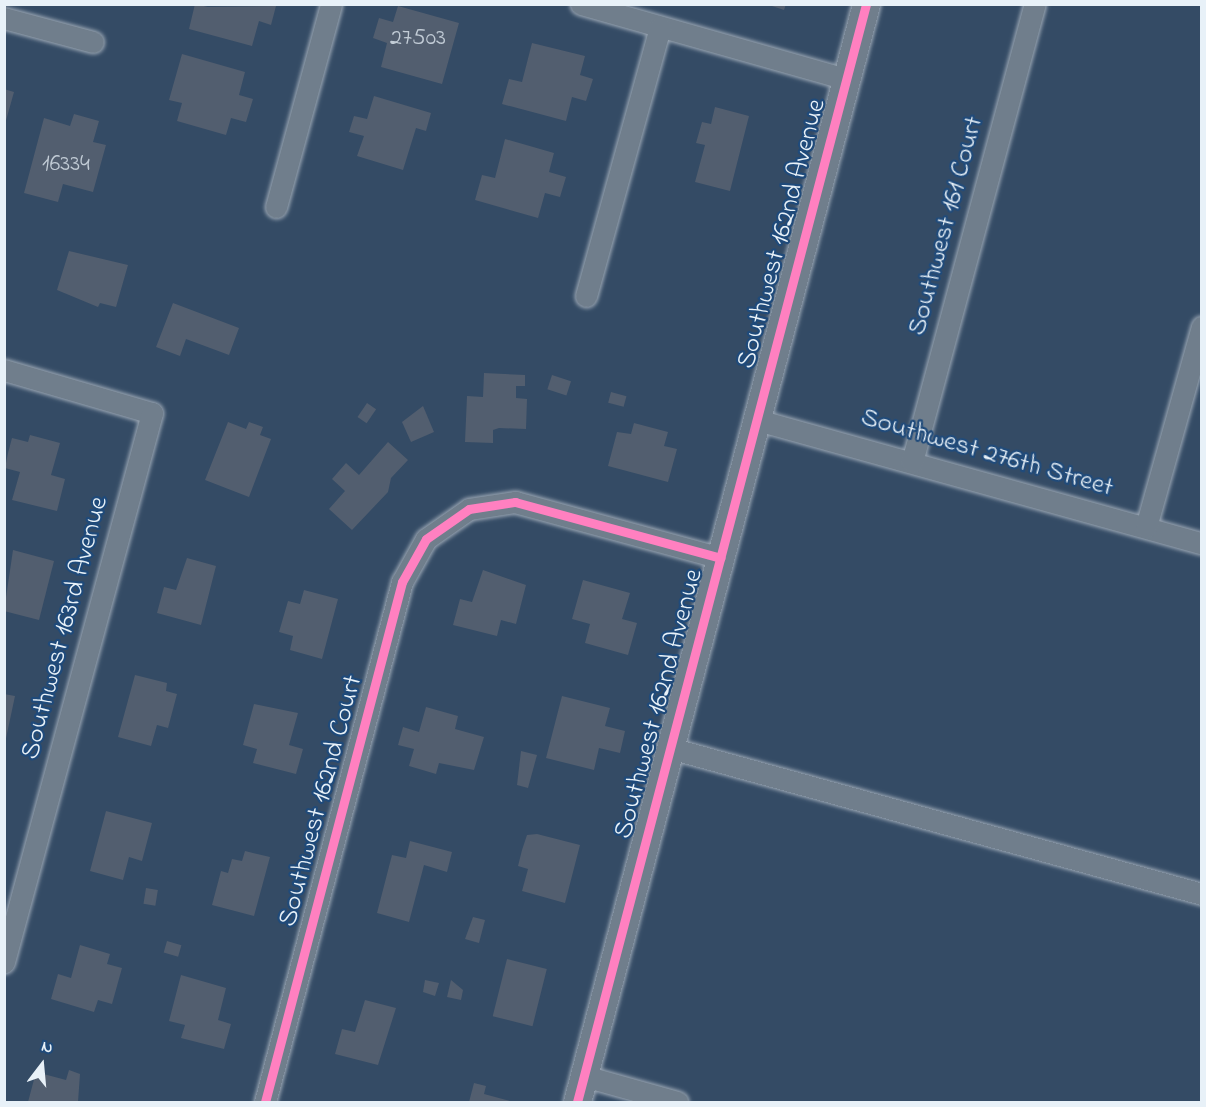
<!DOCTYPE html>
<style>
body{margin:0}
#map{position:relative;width:1206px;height:1107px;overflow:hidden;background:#344b65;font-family:"Indie Flower",sans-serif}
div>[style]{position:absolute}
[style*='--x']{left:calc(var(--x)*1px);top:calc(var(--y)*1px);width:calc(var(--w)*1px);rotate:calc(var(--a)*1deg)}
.building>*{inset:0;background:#525e6f;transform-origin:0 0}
.roads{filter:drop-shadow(0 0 2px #9aa6b3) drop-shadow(0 0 2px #9aa6b3)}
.minor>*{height:21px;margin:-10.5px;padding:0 10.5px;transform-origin:10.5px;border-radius:10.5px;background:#707e8c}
.tertiary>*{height:27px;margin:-13.5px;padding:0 13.5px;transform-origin:13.5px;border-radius:13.5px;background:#707e8c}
.cycleway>*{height:9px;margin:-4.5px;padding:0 4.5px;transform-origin:4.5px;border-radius:4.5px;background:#ff80c0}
span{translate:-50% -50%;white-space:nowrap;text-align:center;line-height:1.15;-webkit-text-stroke:4.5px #1f4a7a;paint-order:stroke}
.number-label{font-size:24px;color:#c2ccd6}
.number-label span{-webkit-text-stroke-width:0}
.street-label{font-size:27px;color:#e8f1f8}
.frame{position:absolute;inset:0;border:6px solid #e8f1f8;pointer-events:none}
.north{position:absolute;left:12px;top:1035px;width:60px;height:60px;-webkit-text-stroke:4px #1f4a7a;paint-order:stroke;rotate:16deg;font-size:16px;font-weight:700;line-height:24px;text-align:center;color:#e8f1f8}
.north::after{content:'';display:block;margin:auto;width:21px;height:27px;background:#e8f1f8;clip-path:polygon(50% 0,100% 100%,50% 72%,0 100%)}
</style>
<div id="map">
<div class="building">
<div style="clip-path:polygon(195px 4px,208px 7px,276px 6px,271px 25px,259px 21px,252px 46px,189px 29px)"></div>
<div style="clip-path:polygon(766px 4px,786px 4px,784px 10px)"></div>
<div style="clip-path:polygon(398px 6px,459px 23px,442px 84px,381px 67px,387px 43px,373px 38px,379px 18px,393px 22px)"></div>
<div style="clip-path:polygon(532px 43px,585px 56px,580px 75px,593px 79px,586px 101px,572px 97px,566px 121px,502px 104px,509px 79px,522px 82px)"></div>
<div style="clip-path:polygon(182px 54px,245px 72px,239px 95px,253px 99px,246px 122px,231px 118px,226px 135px,177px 121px,182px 103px,169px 100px)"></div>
<div style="clip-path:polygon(4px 89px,14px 92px,5px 124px,4px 124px)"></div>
<div style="clip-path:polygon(374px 96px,431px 113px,426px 131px,416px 128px,403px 170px,357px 156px,364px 136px,349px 132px,354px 116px,367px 119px)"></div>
<div style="clip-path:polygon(715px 107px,749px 116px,730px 191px,695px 182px,705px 145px,696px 143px,702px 122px,711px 124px)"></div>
<div style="clip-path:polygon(74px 114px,99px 121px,93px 142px,106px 145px,93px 192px,63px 184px,58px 202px,24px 193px,44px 118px,70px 126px)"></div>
<div style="clip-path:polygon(505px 139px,554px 153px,549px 172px,566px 177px,560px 197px,545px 193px,538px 218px,475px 200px,482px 175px,495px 178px)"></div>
<div style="clip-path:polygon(69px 251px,128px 265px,116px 307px,100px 303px,98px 307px,57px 290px)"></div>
<div style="clip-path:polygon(173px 303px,239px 328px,229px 355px,186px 339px,180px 356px,156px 347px)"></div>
<div style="clip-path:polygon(484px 373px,525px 375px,525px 386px,516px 386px,516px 398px,527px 399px,526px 429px,499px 428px,493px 430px,493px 443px,465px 442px,467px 396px,483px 397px)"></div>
<div style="left:552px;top:375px;width:20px;height:15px;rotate:18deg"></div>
<div style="left:611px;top:392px;width:16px;height:11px;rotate:15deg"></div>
<div style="left:367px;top:403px;width:11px;height:17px;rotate:34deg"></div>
<div style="clip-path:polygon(423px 406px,434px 432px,411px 442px,402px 422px)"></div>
<div style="clip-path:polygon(228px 422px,246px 429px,249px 422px,263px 427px,260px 435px,271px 439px,249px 497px,205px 480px)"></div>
<div style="clip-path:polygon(634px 423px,668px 432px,664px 446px,677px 449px,668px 482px,608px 466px,617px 432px,631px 434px)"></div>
<div style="clip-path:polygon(30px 435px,60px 443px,51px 475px,65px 479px,57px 511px,12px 500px,20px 472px,5px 468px,8px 453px,12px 438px,28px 442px)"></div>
<div style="clip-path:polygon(388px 442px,408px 460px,391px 478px,388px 492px,352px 530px,329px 509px,345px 491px,332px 479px,346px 463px,359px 475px)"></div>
<div style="clip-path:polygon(13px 550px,54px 561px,39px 620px,4px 611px)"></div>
<div style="clip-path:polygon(187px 558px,216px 566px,201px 625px,157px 613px,164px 587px,176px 590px)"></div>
<div style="clip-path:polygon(483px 570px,526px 585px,516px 624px,501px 620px,497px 636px,453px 625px,460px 599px,472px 602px)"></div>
<div style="clip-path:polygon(583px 580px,630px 593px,622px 619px,637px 623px,628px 655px,585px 643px,590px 624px,572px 619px)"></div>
<div style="clip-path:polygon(304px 590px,338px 599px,322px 659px,290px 650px,293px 636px,279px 632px,288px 601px,300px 604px)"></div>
<div style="clip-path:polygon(135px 675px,167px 683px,166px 691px,177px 694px,168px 728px,157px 725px,151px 746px,118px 737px)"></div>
<div style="clip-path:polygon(4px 694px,15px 696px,5px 743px,4px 743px)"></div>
<div style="clip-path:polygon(562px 696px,610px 708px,605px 726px,625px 731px,620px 753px,599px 748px,594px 770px,546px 758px)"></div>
<div style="clip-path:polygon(254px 704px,298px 713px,289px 745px,303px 749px,296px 774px,253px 763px,257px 749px,243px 745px)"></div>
<div style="clip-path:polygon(426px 707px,458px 716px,455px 729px,484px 737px,474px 770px,439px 763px,436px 774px,409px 766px,414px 749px,398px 745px,403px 727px,419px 732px)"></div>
<div style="clip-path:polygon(521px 751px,537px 755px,528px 788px,517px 785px)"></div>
<div style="clip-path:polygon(106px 811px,152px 823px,142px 861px,129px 857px,123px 880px,90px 871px)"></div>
<div style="clip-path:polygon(537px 834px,580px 845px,565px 903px,522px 891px,528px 869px,518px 866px,522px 850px,527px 835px)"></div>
<div style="clip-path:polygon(410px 841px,452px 852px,447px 872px,424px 865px,409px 922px,377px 913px,392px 855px,406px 858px)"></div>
<div style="clip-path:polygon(245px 851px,270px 857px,254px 916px,212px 905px,221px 871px,228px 873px,232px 859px,242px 861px)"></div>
<div style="left:146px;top:888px;width:12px;height:16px;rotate:9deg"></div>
<div style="clip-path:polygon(473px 917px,485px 920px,479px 943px,465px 939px)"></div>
<div style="left:167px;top:941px;width:15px;height:12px;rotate:16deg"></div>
<div style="clip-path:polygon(80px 945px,110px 954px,107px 964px,122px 968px,112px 1004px,98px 1000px,94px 1012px,51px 999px,58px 974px,71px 978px)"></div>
<div style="left:507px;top:959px;width:41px;height:59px;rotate:14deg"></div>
<div style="clip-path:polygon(181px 975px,226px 988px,218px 1020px,231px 1024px,224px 1049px,181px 1038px,185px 1025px,169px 1021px)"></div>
<div style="clip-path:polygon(425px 980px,439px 983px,435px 996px,423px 992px)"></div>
<div style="clip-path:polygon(451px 980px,463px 990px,461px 1000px,447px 997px)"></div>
<div style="clip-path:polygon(365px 1000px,396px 1008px,378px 1065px,335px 1054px,342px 1029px,355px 1032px)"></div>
<div style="clip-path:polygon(69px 1070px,80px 1074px,78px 1102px,28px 1102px,36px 1072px,66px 1080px)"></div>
<div style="clip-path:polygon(474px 1083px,486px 1086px,484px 1094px,514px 1102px,469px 1102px)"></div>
</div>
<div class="roads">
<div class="minor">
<div style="--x:581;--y:4;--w:275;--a:15.8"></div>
<div style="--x:4;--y:18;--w:92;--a:15.1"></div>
<div style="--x:276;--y:207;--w:210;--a:-74.8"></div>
<div style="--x:586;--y:296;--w:279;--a:-74.6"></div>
<div style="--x:4;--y:370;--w:154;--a:16.2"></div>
<div style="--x:152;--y:413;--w:569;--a:105.09"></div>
<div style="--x:757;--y:420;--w:462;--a:15.5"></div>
<div style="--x:912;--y:462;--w:474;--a:-75"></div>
<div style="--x:1146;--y:527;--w:208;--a:-74.4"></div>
<div style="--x:670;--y:748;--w:552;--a:15.35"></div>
<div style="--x:584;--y:1076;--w:97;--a:15.6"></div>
<div style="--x:265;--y:1102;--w:538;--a:-75.24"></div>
<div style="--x:402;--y:582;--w:49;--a:-60.8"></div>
<div style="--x:426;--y:539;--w:52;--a:-34.9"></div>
<div style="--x:469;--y:509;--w:47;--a:-8.7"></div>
<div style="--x:515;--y:502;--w:213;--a:15.2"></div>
</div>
<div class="tertiary">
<div style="--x:577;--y:1102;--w:1135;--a:-75.25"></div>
</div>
</div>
<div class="cycleway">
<div style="--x:265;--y:1102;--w:538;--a:-75.24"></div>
<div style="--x:402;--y:582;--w:49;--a:-60.8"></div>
<div style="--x:426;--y:539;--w:52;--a:-34.9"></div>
<div style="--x:469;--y:509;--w:47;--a:-8.7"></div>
<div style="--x:515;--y:502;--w:213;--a:15.2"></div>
<div style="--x:577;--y:1102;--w:1135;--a:-75.25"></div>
</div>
<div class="number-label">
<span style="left:418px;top:39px">27503</span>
<span style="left:66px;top:165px">16334</span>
</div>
<div class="street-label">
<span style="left:946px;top:226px;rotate:-75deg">Southwest 161 Court</span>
<span style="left:782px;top:234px;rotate:-75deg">Southwest 162nd Avenue</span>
<span style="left:987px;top:453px;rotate:16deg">Southwest 276th Street</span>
<span style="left:65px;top:628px;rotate:-75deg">Southwest 163rd Avenue</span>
<span style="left:659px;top:704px;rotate:-75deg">Southwest 162nd Avenue</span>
<span style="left:321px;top:801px;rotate:-75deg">Southwest 162nd Court</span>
</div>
<div class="frame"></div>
<div class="north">N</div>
</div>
